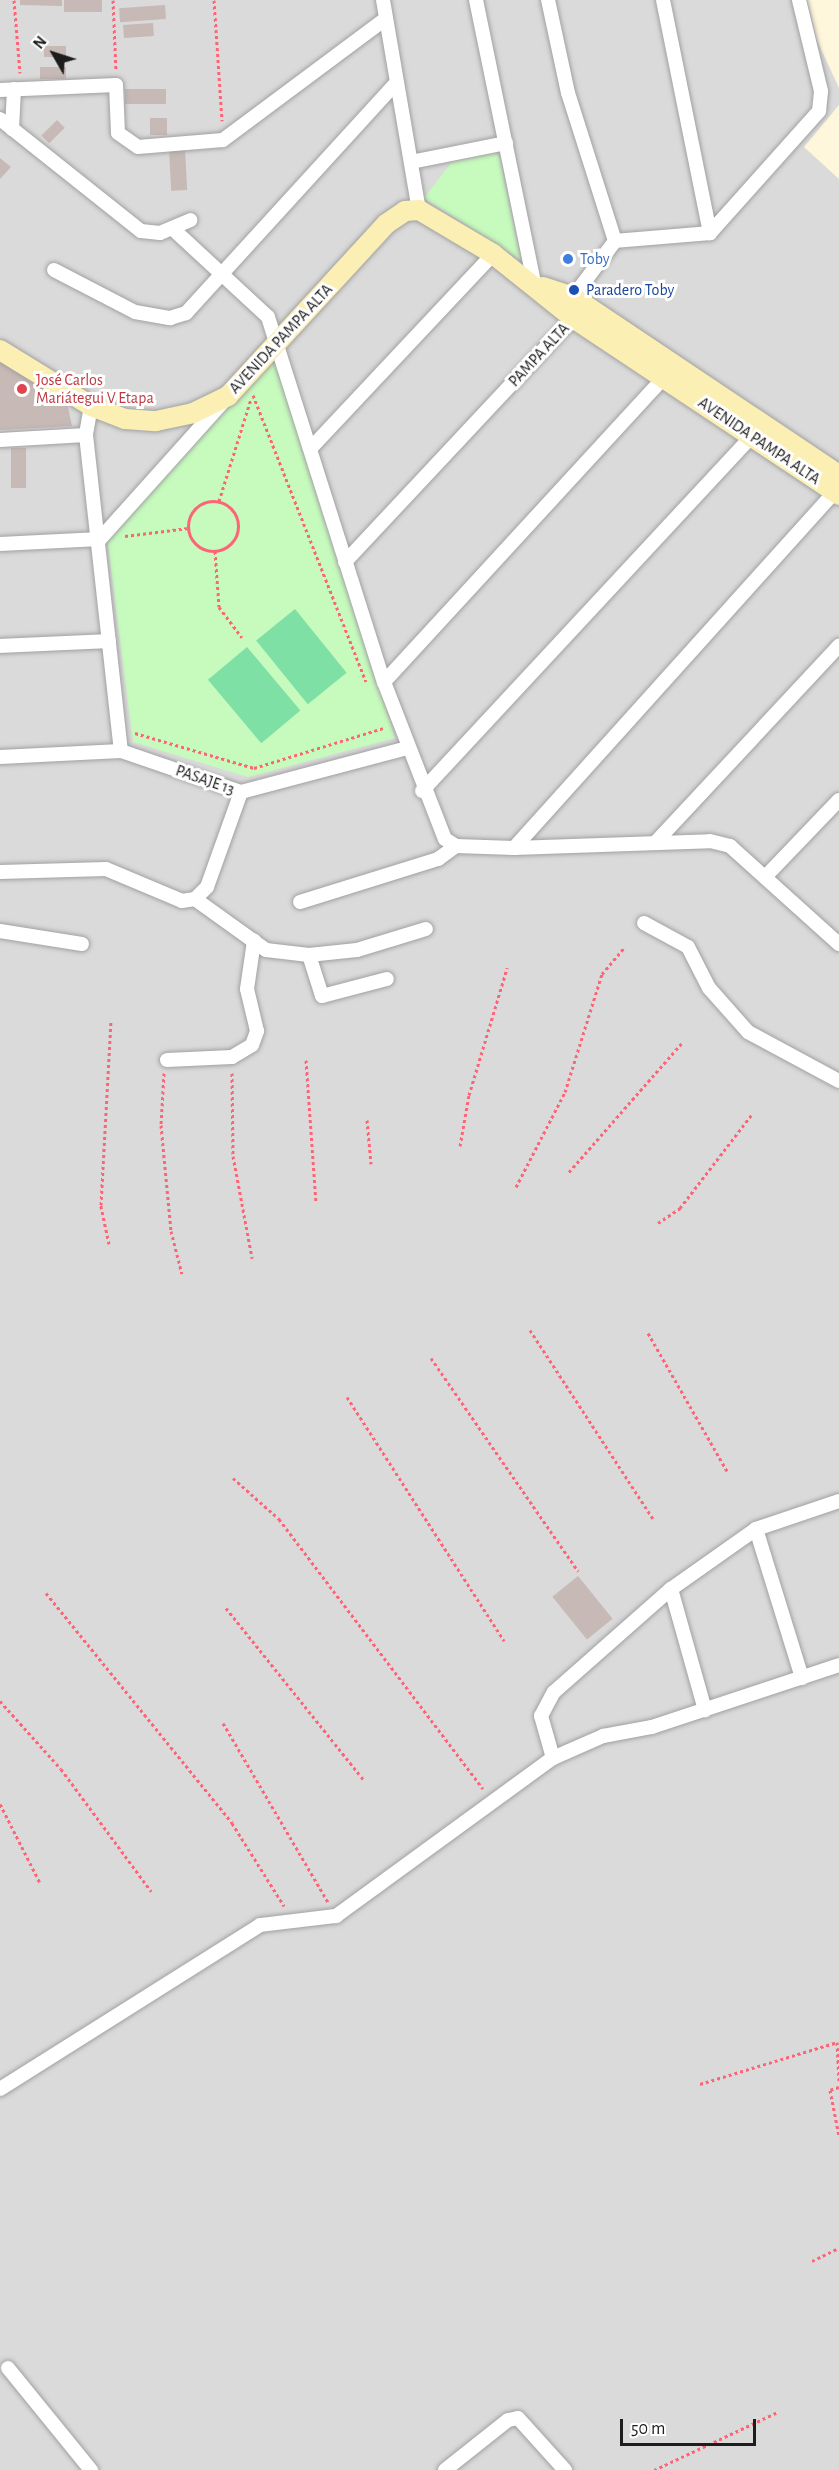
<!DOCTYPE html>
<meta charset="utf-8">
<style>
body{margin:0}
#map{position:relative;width:839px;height:2470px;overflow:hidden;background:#efe8e2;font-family:"Alegreya Sans",sans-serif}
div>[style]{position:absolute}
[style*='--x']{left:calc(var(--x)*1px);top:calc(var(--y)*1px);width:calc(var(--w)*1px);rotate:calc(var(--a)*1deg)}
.residential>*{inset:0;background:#dbdada;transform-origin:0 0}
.education>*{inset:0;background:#fff7db}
.park>*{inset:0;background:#c6fbbd}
.pitch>*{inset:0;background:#7ee0a5;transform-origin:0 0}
.building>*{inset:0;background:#c6b9b6;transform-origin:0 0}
.path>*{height:3px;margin-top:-1.5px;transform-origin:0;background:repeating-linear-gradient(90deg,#fd6576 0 3px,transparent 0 6px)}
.path>.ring{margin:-1.5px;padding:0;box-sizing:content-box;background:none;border:3px solid #fd6576;border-radius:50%}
.roads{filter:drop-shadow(0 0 2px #a1a1a1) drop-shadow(0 0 2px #a1a1a1)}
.street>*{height:14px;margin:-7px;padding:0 7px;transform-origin:7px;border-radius:7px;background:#fff}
.secondary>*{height:20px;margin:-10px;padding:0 10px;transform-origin:10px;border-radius:10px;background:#fbefb4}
.dots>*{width:16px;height:16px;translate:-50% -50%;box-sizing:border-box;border:3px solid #fff;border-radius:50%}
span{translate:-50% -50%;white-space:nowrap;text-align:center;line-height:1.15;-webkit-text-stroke:6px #fff;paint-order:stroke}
.shop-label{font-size:16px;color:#366cbe}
.left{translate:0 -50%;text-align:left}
.transit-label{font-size:16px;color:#164399}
.street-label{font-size:16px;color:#1d1d1d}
.health-label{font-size:16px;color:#be3a42}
.north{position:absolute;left:24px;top:24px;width:60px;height:60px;-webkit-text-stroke:4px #fff;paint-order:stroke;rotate:309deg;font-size:16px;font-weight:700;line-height:24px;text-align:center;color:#1d1d1d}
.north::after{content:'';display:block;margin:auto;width:21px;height:27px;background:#1d1d1d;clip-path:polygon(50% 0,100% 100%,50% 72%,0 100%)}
.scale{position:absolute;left:620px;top:2419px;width:136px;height:27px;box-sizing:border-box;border:3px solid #1d1d1d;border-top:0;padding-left:8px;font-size:18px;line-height:21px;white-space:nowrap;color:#1d1d1d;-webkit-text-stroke:4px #fff;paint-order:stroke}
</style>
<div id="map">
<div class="residential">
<div style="left:0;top:0;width:839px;height:2470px"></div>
</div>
<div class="education">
<div style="clip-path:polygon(807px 0,839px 0,839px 88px,817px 40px)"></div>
<div style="clip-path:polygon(839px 105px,839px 179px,804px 147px)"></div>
</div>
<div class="park">
<div style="clip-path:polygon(492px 153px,499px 156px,521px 260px,424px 198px,452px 162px)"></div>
<div style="clip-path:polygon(268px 364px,278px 364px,395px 738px,248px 777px,133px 742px,107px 536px)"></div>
</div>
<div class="pitch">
<div style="left:295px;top:609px;width:82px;height:50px;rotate:51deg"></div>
<div style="left:247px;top:647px;width:83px;height:51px;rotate:50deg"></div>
</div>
<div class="building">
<div style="clip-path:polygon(20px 0,62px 0,62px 6px,20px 5px)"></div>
<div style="left:64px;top:0;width:38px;height:12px"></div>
<div style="left:165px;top:5px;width:14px;height:46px;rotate:86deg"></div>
<div style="left:153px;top:23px;width:13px;height:30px;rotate:86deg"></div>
<div style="left:44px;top:46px;width:22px;height:11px"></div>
<div style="left:66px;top:67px;width:12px;height:26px;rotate:90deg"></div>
<div style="left:125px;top:89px;width:41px;height:15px"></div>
<div style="left:167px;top:118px;width:17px;height:17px;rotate:90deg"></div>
<div style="left:57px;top:120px;width:11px;height:22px;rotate:45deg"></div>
<div style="left:185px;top:149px;width:41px;height:16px;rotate:87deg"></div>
<div style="clip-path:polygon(0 158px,11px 167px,0 179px)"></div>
<div style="clip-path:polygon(0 360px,67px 403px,72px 426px,0 430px)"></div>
<div style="left:11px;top:448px;width:15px;height:40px"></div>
<div style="left:578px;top:1576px;width:55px;height:33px;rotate:51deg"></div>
</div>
<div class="path">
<div style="--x:14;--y:0;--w:73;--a:85.3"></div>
<div style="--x:113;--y:0;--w:71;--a:87.6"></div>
<div style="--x:214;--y:0;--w:121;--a:86.2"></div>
<div style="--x:253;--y:395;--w:308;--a:68.5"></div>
<div style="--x:219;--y:501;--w:107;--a:-72.6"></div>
<div class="ring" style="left:188px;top:501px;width:47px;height:47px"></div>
<div style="--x:125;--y:536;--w:64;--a:-7.2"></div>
<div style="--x:215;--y:551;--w:56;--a:85.9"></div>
<div style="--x:219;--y:607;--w:38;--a:53"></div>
<div style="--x:135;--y:733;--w:124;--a:16.4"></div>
<div style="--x:254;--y:768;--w:135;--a:-17.2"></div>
<div style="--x:306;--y:1060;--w:142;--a:86"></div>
<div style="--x:164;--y:1073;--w:52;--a:93.3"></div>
<div style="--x:161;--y:1125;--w:106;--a:84.6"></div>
<div style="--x:171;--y:1231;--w:44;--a:75.7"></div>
<div style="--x:232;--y:1073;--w:83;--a:89.3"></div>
<div style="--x:233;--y:1156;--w:104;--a:79.4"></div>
<div style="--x:367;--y:1120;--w:44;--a:84.8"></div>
<div style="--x:460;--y:1146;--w:52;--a:-80"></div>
<div style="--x:469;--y:1095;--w:133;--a:-73.3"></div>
<div style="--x:569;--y:1172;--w:171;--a:-48.8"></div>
<div style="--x:516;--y:1187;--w:107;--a:-62.7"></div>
<div style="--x:565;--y:1092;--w:124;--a:-72.6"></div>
<div style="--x:602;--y:974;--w:35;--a:-50"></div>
<div style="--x:658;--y:1223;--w:27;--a:-34"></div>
<div style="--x:680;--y:1208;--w:118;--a:-52.5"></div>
<div style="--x:109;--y:1244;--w:40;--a:-102"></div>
<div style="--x:101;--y:1205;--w:183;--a:-86.9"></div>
<div style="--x:530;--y:1330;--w:225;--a:56.9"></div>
<div style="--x:648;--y:1333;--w:159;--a:60.2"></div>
<div style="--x:431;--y:1358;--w:259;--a:55.4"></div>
<div style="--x:347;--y:1397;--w:290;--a:57.2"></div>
<div style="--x:233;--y:1478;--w:62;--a:41.7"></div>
<div style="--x:279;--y:1519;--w:338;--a:52.9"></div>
<div style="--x:46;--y:1593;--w:296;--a:51"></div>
<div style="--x:232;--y:1823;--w:98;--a:57.9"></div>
<div style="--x:226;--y:1608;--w:221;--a:51.3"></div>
<div style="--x:0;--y:1701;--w:91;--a:48.1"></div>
<div style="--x:61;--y:1769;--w:152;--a:53.6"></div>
<div style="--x:223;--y:1723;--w:208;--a:59.6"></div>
<div style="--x:0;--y:1804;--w:89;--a:63.1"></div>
<div style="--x:700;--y:2084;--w:143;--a:-17"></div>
<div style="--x:837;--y:2042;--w:39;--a:87"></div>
<div style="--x:839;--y:2087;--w:9;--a:162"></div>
<div style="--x:830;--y:2090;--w:47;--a:78.9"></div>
<div style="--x:812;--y:2261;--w:30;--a:-26"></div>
<div style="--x:654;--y:2470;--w:137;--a:-25.1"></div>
</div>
<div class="roads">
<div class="street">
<div style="--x:383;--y:0;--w:213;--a:80.3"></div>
<div style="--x:476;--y:0;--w:289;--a:78.4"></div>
<div style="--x:663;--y:0;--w:238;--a:78.6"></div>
<div style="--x:0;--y:90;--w:116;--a:-2.5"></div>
<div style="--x:116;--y:85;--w:48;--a:87.6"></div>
<div style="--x:118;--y:133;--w:24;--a:35"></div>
<div style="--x:138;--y:147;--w:85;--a:-4.7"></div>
<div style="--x:223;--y:140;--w:201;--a:-36.7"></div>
<div style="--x:0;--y:119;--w:180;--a:38.5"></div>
<div style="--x:141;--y:231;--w:19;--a:6"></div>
<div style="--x:160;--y:233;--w:33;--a:-23"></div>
<div style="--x:12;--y:129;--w:40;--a:-87.1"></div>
<div style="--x:411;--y:162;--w:97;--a:-11.3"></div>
<div style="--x:173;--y:229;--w:129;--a:42.8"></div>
<div style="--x:268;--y:317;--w:383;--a:72.4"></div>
<div style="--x:384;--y:682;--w:168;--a:68.8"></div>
<div style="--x:445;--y:839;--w:13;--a:32"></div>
<div style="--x:456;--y:846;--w:58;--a:2"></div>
<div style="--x:514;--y:848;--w:196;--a:-2"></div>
<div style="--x:710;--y:841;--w:21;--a:14"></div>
<div style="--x:730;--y:846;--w:147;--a:42"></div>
<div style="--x:615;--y:241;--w:95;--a:-4.8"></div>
<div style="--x:710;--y:233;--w:164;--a:-48.2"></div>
<div style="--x:819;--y:111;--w:20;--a:-84"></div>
<div style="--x:821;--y:91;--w:94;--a:-103.6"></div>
<div style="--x:54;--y:270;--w:91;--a:27.4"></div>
<div style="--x:135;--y:312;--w:36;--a:10"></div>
<div style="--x:170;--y:318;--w:17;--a:-17"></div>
<div style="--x:186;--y:313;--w:309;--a:-47.6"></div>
<div style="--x:91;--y:406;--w:29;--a:100"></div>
<div style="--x:86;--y:435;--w:318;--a:83.7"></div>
<div style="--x:0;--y:440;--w:86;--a:-3.3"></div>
<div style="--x:311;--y:448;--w:266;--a:-46.8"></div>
<div style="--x:0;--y:544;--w:100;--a:-2.9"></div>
<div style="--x:100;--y:539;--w:184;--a:-48.1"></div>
<div style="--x:345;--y:562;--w:334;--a:-46.9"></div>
<div style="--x:573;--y:318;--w:21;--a:-90"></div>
<div style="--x:573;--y:297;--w:70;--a:-53.1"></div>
<div style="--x:615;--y:241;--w:155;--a:-107.6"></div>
<div style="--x:568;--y:93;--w:95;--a:-102.1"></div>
<div style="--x:0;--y:646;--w:109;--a:-2.6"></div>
<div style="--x:384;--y:682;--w:421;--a:-47.4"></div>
<div style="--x:0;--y:757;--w:121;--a:-2.8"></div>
<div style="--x:121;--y:751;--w:127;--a:18.9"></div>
<div style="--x:241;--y:792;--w:172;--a:-14.8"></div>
<div style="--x:422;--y:791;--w:490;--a:-47.1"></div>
<div style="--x:655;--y:843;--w:270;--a:-47"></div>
<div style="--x:514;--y:848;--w:486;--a:-48"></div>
<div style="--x:0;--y:872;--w:106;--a:-1.6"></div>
<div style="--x:106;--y:869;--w:82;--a:22.8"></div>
<div style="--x:182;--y:901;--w:13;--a:-9"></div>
<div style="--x:195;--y:899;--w:17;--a:-45"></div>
<div style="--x:207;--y:887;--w:101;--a:-70.3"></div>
<div style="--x:767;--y:875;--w:104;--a:-46.2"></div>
<div style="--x:195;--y:899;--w:87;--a:35.7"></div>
<div style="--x:266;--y:950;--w:43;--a:6.6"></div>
<div style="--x:309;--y:955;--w:48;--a:-5.9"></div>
<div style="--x:357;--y:950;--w:72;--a:-16.9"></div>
<div style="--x:300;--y:902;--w:145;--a:-17.3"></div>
<div style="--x:438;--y:859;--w:22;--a:-36"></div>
<div style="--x:644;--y:923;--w:50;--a:28.6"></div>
<div style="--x:688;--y:947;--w:46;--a:62.9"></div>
<div style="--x:709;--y:988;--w:59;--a:48.4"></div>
<div style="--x:748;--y:1032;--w:103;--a:28.3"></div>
<div style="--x:0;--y:931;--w:83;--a:9"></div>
<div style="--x:309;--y:955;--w:43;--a:72.4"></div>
<div style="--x:322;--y:996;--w:67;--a:-14.7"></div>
<div style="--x:167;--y:1060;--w:65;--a:-2.6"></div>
<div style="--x:232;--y:1057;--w:23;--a:-31"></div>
<div style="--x:252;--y:1045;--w:15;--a:-70"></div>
<div style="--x:257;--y:1031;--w:43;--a:-103.4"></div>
<div style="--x:247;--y:989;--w:49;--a:-81.7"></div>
<div style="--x:756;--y:1529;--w:156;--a:72.8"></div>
<div style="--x:671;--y:1589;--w:126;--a:74.3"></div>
<div style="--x:553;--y:1758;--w:44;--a:-105.9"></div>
<div style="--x:541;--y:1716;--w:27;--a:-62"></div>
<div style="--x:554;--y:1692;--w:156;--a:-41.4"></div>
<div style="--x:671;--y:1589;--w:104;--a:-35.2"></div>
<div style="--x:756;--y:1529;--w:88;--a:-18.6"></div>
<div style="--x:0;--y:2089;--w:307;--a:-32.2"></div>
<div style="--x:260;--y:1925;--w:77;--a:-6.8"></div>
<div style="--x:336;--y:1916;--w:268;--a:-36.1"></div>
<div style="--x:553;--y:1758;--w:55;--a:-23.7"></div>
<div style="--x:603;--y:1736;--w:50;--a:-10.4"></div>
<div style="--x:652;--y:1727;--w:197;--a:-18.3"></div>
<div style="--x:8;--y:2368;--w:132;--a:50.9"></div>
<div style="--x:445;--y:2470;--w:80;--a:-38.4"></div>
<div style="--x:508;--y:2420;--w:10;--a:-11"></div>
<div style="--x:518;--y:2418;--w:70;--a:47.9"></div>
</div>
<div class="secondary">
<div style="--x:543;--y:287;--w:32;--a:18"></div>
<div style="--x:573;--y:297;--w:320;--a:33.8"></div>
<div style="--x:0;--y:350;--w:107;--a:31.6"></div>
<div style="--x:91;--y:406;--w:36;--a:21"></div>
<div style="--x:125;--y:419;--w:31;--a:4"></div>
<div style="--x:156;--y:421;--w:38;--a:-12"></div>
<div style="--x:193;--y:413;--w:39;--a:-26"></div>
<div style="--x:228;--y:396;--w:234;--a:-47.4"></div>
<div style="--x:386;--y:224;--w:23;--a:-34"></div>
<div style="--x:405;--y:211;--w:14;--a:-4"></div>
<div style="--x:419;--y:210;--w:86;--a:30.7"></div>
<div style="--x:493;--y:254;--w:102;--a:38.7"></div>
<div style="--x:573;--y:318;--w:320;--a:33.6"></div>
</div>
</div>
<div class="dots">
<div style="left:568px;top:259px;background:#3f7fe0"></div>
<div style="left:574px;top:290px;background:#1a4fb4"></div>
<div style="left:22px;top:389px;background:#e0444e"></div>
</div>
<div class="shop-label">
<span class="left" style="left:580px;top:259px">Toby</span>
</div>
<div class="transit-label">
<span class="left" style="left:586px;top:290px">Paradero Toby</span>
</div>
<div class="street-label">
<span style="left:281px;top:339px;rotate:-47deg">AVENIDA PAMPA ALTA</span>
<span style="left:539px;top:355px;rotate:-47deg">PAMPA ALTA</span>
<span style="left:759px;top:441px;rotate:34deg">AVENIDA PAMPA ALTA</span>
<span style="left:205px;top:780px;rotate:19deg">PASAJE 13</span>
</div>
<div class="health-label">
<span class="left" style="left:36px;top:389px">José Carlos<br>Mariátegui V Etapa</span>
</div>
<div class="north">N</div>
<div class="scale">50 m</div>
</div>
